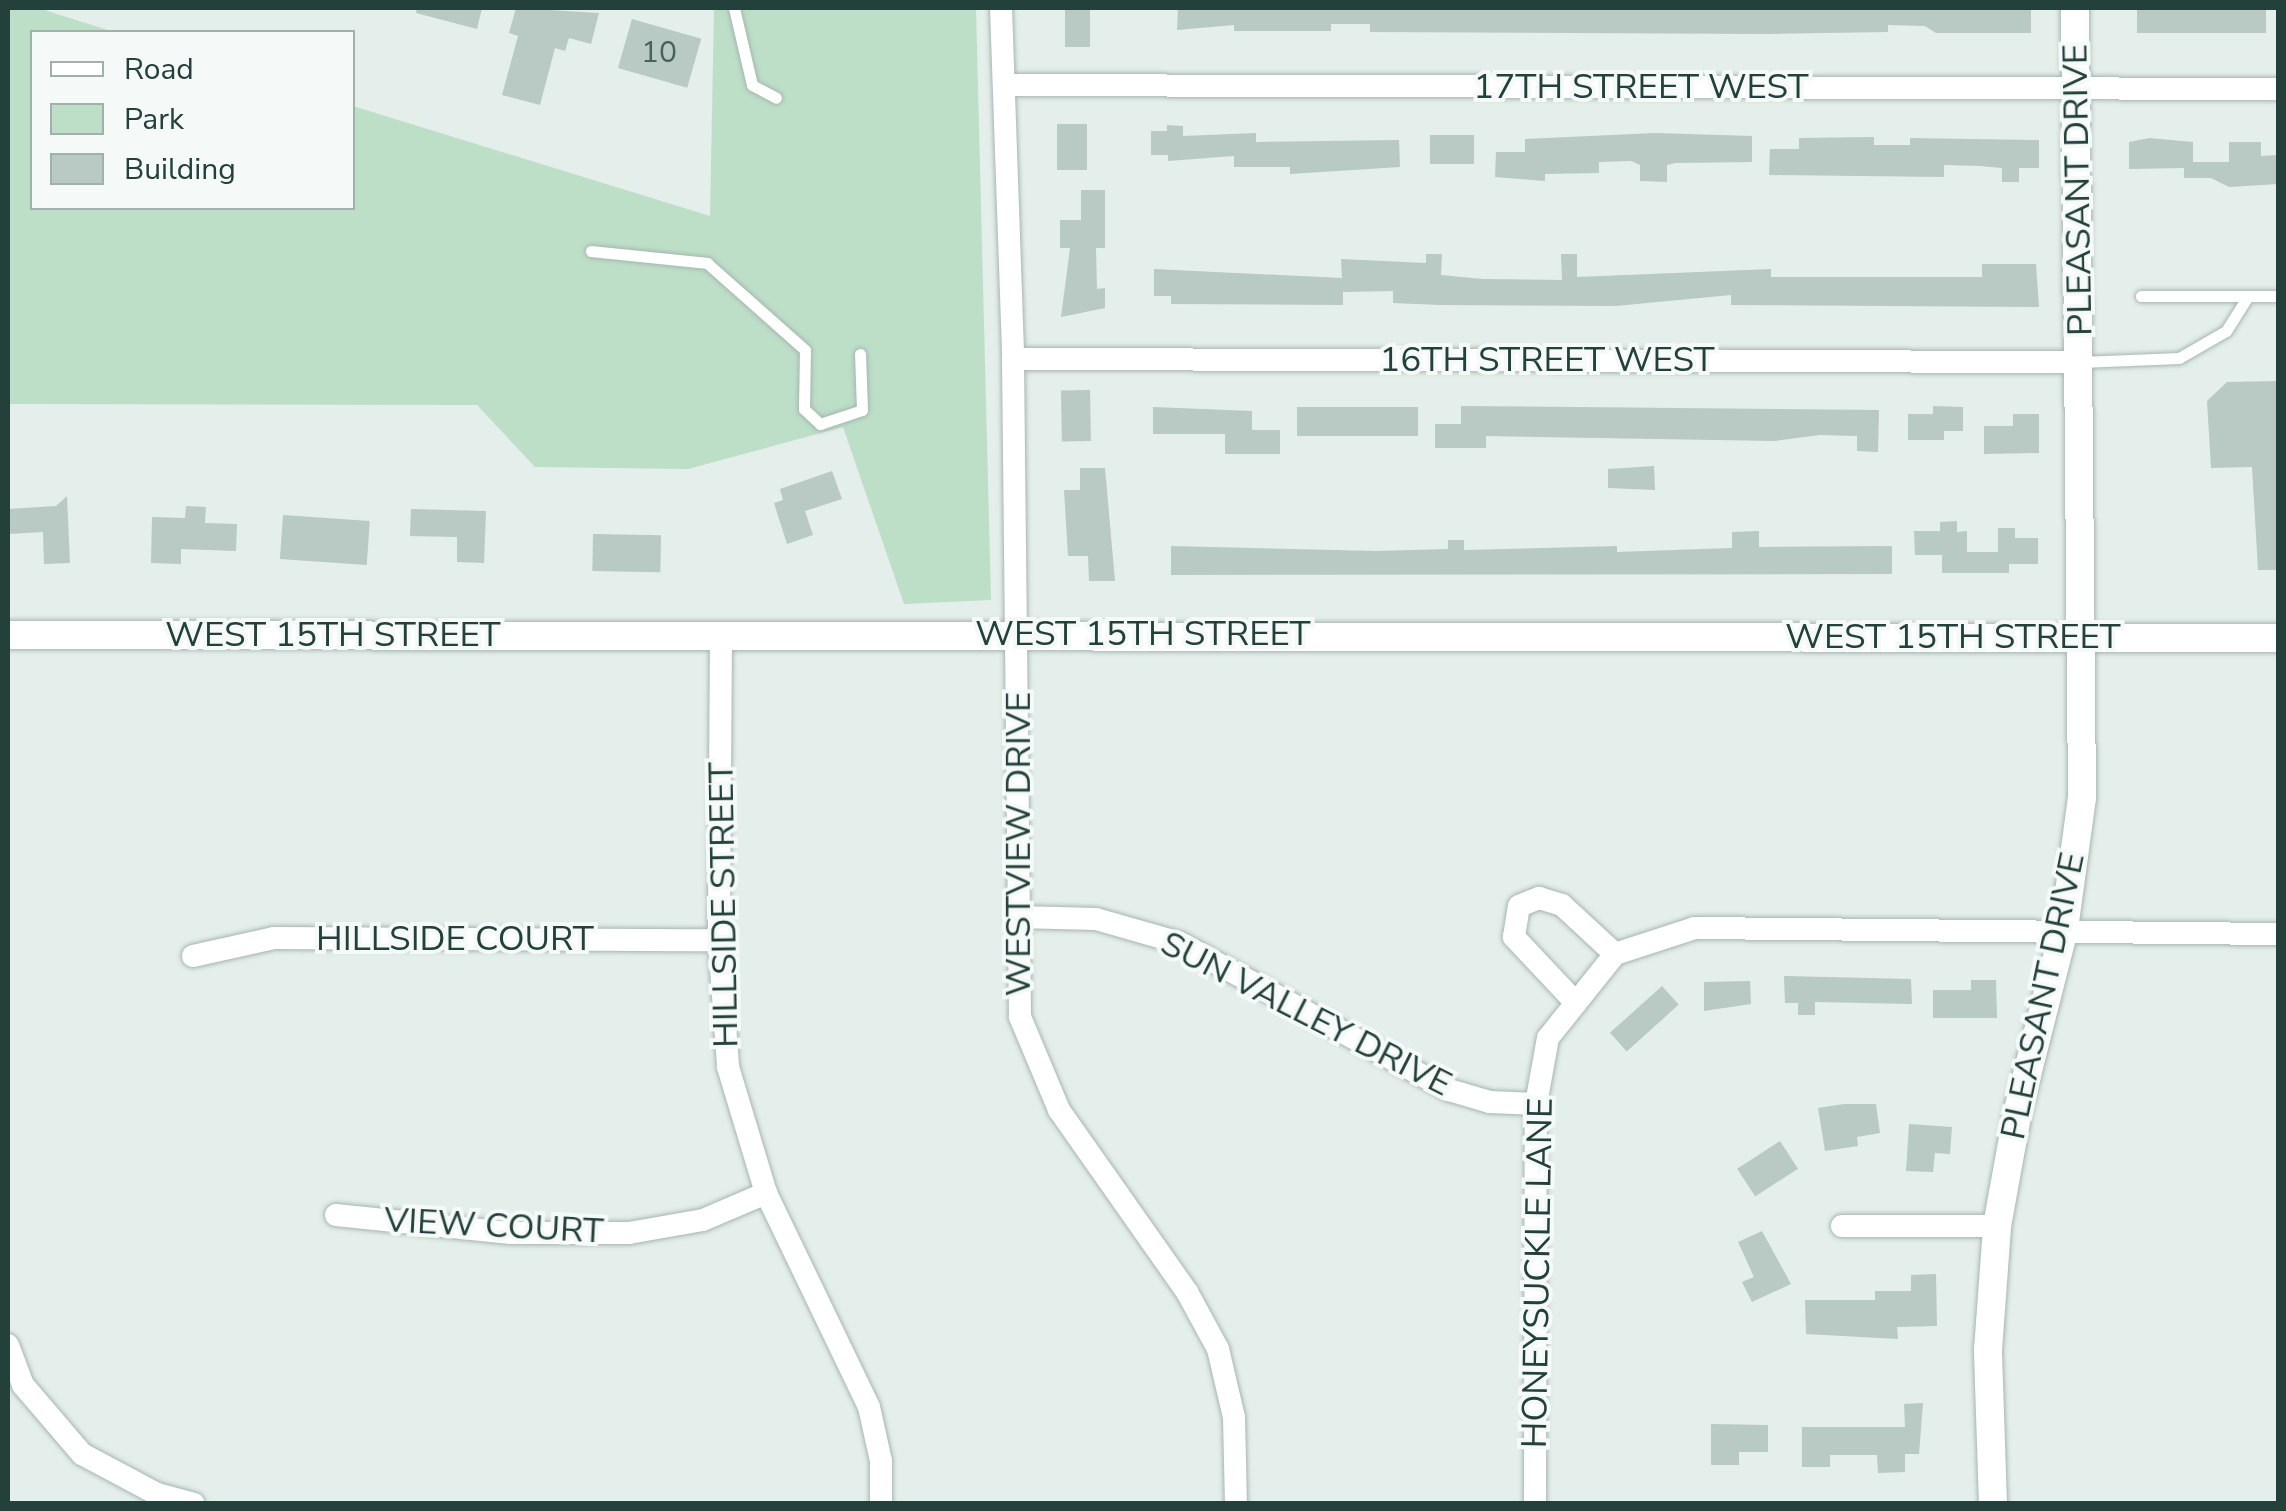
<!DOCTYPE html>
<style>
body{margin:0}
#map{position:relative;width:2286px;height:1511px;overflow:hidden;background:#e4eeea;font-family:"Nunito Sans",sans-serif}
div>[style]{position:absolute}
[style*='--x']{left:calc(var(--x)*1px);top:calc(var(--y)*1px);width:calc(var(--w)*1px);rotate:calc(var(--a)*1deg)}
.green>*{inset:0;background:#bddfc7}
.building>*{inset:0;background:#b9c9c3;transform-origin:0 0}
.roads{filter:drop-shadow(0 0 2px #a6b6b2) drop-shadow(0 0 2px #a6b6b2)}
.service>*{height:11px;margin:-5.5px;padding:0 5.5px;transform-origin:5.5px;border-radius:5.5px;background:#fff}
.minor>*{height:22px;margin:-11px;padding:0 11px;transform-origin:11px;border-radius:11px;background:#fff}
.tertiary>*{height:28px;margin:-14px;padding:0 14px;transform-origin:14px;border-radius:14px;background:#fff}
span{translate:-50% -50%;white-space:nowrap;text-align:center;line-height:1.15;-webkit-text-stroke:8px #f5faf8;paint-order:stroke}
.number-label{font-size:30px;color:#48625c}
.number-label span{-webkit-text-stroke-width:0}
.street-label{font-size:35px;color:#23403a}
.frame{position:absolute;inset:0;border:10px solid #23403a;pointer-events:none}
.legend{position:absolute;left:30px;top:30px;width:325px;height:180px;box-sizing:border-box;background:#f5faf8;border:2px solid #a1b0ac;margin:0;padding:12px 18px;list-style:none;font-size:30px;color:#23403a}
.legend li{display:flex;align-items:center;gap:20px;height:50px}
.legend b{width:50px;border:2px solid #a1b0ac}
</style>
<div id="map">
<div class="green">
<div style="clip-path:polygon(8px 8px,38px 8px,114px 32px,32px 32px,32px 208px,352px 208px,353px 106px,710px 216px,714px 8px,976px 8px,991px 600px,904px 604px,843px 427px,688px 469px,535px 467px,477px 405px,8px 404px)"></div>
</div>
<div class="building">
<div style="clip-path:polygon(417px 8px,482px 8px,477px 29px,416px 13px)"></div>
<div style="clip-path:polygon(516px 8px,599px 13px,591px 44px,569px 38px,565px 51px,555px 48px,540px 105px,502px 95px,518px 36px,509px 33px)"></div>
<div style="left:1065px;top:8px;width:25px;height:39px"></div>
<div style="clip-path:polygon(1178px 8px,2031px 8px,2031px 33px,1936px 33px,1925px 26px,1888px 25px,1888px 32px,1767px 34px,1370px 32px,1370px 24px,1331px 24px,1331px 31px,1234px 31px,1234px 25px,1177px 30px)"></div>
<div style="left:2137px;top:8px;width:129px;height:25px"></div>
<div style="left:632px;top:19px;width:72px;height:51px;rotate:16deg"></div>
<div style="left:1087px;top:124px;width:46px;height:30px;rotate:90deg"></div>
<div style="clip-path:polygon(1167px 125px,1183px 126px,1183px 136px,1256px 133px,1256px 142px,1399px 140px,1400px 167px,1290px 174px,1290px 167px,1234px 167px,1234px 156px,1168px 161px,1168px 155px,1151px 155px,1151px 131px,1167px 131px)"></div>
<div style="clip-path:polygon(1655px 133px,1752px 136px,1752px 162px,1676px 163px,1667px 165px,1667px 182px,1640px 181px,1640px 165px,1631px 161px,1599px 162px,1599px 173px,1545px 174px,1545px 181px,1495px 177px,1496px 152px,1525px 152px,1525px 139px)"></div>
<div style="left:1474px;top:135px;width:29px;height:44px;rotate:90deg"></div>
<div style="clip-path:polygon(1874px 137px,1874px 145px,1910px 145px,1910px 138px,2039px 140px,2039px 168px,2019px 168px,2019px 182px,2002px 182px,2002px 168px,1980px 166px,1944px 165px,1944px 177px,1769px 175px,1770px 149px,1799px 149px,1799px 138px)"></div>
<div style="clip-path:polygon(2149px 138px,2193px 142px,2193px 162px,2229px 162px,2229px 142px,2261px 142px,2261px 156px,2278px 155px,2278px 184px,2229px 187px,2211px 178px,2184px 178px,2184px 168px,2129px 169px,2129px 142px)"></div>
<div style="clip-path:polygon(1081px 190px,1105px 190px,1105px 248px,1096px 248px,1097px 289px,1105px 288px,1105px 308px,1061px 317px,1070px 248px,1060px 248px,1060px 220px,1081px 220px)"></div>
<div style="clip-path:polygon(1426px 254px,1442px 254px,1441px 275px,1483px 279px,1562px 280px,1561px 254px,1577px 254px,1577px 277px,1771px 269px,1771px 277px,1982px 277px,1982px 264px,2036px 264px,2039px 307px,1731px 305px,1731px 295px,1616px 306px,1440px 305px,1393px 303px,1393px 291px,1343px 292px,1343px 305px,1171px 304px,1171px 296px,1154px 296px,1154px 269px,1342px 278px,1341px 259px,1426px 263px)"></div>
<div style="clip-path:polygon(2278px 381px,2278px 570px,2258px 570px,2252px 467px,2211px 468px,2207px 401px,2227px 382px)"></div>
<div style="left:1090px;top:390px;width:51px;height:29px;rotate:89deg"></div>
<div style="clip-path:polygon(1461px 406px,1879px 410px,1878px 452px,1857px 451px,1857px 436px,1820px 435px,1775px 441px,1486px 436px,1486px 448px,1435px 448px,1435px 424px,1461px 424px)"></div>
<div style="clip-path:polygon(1933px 406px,1963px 407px,1963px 431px,1944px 431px,1944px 440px,1908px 440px,1908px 414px,1933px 414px)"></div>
<div style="clip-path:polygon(1153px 407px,1252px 411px,1252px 430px,1280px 430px,1280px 454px,1225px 454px,1225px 434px,1153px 434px)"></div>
<div style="left:1297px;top:407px;width:121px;height:29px"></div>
<div style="clip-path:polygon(2013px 414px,2039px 414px,2039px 453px,1984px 454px,1984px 426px,2013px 426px)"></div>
<div style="clip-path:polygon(1654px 466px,1655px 490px,1608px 488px,1608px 469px)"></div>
<div style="clip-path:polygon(1080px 468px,1105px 468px,1115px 581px,1089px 581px,1088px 556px,1068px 556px,1064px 490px,1080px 490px)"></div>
<div style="clip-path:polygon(832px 471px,842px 499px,805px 511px,813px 535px,787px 544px,774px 503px,783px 500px,780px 489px)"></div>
<div style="clip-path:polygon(67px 496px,70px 563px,44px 564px,43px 532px,9px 534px,8px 509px,56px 506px)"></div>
<div style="clip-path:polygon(186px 506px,206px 507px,205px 523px,237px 524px,236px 551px,181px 549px,181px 564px,151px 563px,152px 517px,185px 518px)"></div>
<div style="clip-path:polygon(411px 509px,486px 511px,484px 563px,457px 562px,457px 537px,410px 536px)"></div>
<div style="left:283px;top:515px;width:87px;height:44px;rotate:4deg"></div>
<div style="clip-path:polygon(1957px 521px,1957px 532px,1967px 531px,1967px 552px,1998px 552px,1998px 528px,2015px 528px,2015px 538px,2038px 538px,2038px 564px,2009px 564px,2009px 573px,1942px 573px,1942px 555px,1915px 555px,1914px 531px,1940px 531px,1940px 522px)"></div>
<div style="clip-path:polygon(1759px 531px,1759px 547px,1892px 546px,1892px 574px,1171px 575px,1171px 546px,1376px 551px,1448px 549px,1448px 540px,1464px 540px,1464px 550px,1617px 546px,1617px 552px,1732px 548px,1732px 532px)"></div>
<div style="left:593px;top:534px;width:68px;height:37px;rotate:1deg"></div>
<div style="clip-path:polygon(1784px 976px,1911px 979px,1912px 1004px,1815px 1002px,1815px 1015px,1798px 1015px,1798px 1003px,1785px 1003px)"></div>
<div style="clip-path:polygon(1971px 980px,1996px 980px,1997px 1018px,1933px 1018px,1933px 990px,1971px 990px)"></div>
<div style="clip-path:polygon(1750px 981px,1751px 1004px,1704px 1011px,1704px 982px)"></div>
<div style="left:1662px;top:986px;width:25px;height:70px;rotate:48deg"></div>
<div style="clip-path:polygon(1844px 1104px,1876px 1104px,1880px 1133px,1857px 1137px,1858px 1146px,1825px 1151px,1818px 1108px)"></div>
<div style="clip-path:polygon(1909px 1124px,1952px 1127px,1950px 1154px,1935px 1153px,1933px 1172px,1906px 1171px)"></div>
<div style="left:1780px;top:1141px;width:33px;height:51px;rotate:57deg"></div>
<div style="clip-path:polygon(1762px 1231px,1791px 1284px,1752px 1302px,1742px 1282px,1754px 1277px,1738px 1242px)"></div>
<div style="clip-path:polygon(1936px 1274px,1937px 1326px,1897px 1327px,1898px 1339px,1806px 1334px,1805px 1300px,1875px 1300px,1875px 1291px,1911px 1291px,1911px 1275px)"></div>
<div style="clip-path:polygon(1923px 1403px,1919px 1454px,1905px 1454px,1905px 1472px,1878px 1473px,1877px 1455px,1830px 1455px,1830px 1467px,1802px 1467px,1802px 1427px,1905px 1427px,1904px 1404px)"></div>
<div style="clip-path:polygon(1711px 1424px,1768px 1425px,1768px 1452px,1739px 1452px,1739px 1465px,1711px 1465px)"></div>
</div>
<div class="roads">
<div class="service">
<div style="--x:734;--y:8;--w:79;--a:76.8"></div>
<div style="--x:752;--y:85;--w:27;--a:28"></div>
<div style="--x:591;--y:251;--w:117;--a:5.9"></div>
<div style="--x:707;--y:263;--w:131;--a:41.6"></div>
<div style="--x:805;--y:350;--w:59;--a:91"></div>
<div style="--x:804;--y:409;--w:22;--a:43"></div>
<div style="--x:820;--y:424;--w:44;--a:-18.4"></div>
<div style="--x:862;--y:410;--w:56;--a:-92"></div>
<div style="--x:2141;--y:296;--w:137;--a:0"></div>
<div style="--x:2080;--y:362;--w:99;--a:-2.3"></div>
<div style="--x:2179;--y:358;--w:54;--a:-29.9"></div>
<div style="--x:2226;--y:331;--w:41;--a:-57.8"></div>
</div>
<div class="minor">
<div style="--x:1001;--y:8;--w:351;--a:88"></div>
<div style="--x:1013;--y:359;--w:658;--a:89.39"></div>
<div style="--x:1020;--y:1017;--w:101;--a:67.2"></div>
<div style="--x:1059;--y:1110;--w:223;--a:54.9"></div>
<div style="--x:1187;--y:1292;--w:65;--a:61.5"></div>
<div style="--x:1218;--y:1349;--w:70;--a:76.8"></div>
<div style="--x:1234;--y:1417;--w:87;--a:88.7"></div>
<div style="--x:1004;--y:85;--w:1274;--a:0.18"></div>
<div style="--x:1013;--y:359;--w:1067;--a:0.16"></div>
<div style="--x:721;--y:636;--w:304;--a:90.4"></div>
<div style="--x:719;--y:940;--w:127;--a:85.9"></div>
<div style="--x:728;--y:1067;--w:132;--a:73.2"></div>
<div style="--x:766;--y:1193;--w:237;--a:64.3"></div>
<div style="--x:869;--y:1407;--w:55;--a:77.5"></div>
<div style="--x:881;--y:1461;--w:43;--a:90"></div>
<div style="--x:1017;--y:917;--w:79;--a:1.5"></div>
<div style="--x:1096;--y:919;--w:87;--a:15.9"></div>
<div style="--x:1180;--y:943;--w:307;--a:28.7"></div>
<div style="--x:1449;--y:1090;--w:43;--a:16.3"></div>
<div style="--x:1490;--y:1102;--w:46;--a:2.5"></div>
<div style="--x:193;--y:956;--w:83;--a:-12.5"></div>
<div style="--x:274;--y:938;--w:445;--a:0.3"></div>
<div style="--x:1576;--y:1003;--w:91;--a:-133.2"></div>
<div style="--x:1514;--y:937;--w:31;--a:-81"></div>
<div style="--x:1519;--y:906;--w:22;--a:-22"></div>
<div style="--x:1539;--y:898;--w:24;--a:17"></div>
<div style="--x:1562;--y:905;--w:72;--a:42.8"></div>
<div style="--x:336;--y:1215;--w:176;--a:5.9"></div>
<div style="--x:511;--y:1233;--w:118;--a:0"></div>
<div style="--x:629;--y:1233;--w:75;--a:-10"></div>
<div style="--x:703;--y:1220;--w:69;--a:-23.2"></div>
<div style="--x:1842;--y:1226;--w:155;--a:0"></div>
<div style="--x:8;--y:1345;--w:43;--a:69.4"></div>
<div style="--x:23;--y:1385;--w:91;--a:49.5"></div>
<div style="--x:82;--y:1454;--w:85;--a:28.1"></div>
<div style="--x:157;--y:1494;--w:38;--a:15"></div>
<div style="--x:1535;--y:1504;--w:400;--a:-89.9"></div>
<div style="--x:1536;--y:1104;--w:67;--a:-79.7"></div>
<div style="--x:1548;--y:1038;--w:107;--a:-51.4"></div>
<div style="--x:1615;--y:954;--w:84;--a:-18"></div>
<div style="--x:1695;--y:928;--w:583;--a:0.59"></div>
</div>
<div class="tertiary">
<div style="--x:8;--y:635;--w:2270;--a:0.08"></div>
<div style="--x:1993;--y:1504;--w:154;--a:-91.9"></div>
<div style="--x:1988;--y:1350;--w:124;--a:-85.8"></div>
<div style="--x:1997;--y:1226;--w:118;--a:-79.7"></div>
<div style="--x:2018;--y:1110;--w:187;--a:-75.7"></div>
<div style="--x:2064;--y:929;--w:132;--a:-82.2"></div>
<div style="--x:2082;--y:798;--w:790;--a:-90.51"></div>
</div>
</div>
<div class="number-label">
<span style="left:659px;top:53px">10</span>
</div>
<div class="street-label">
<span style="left:1641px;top:87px">17TH STREET WEST</span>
<span style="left:2078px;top:190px;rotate:-91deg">PLEASANT DRIVE</span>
<span style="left:1547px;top:360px">16TH STREET WEST</span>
<span style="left:1143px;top:634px">WEST 15TH STREET</span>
<span style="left:333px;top:635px">WEST 15TH STREET</span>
<span style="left:1953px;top:637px">WEST 15TH STREET</span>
<span style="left:1019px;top:844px;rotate:-90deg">WESTVIEW DRIVE</span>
<span style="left:724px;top:905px;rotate:-91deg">HILLSIDE STREET</span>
<span style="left:455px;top:939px">HILLSIDE COURT</span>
<span style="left:2043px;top:996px;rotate:-78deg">PLEASANT DRIVE</span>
<span style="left:1306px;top:1014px;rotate:27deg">SUN VALLEY DRIVE</span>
<span style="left:494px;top:1226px;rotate:3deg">VIEW COURT</span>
<span style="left:1538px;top:1273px;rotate:-89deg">HONEYSUCKLE LANE</span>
</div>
<div class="frame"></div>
<ul class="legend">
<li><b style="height:12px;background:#fff"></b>Road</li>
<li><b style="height:28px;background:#bddfc7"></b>Park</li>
<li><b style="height:28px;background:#b9c9c3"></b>Building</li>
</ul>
</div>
